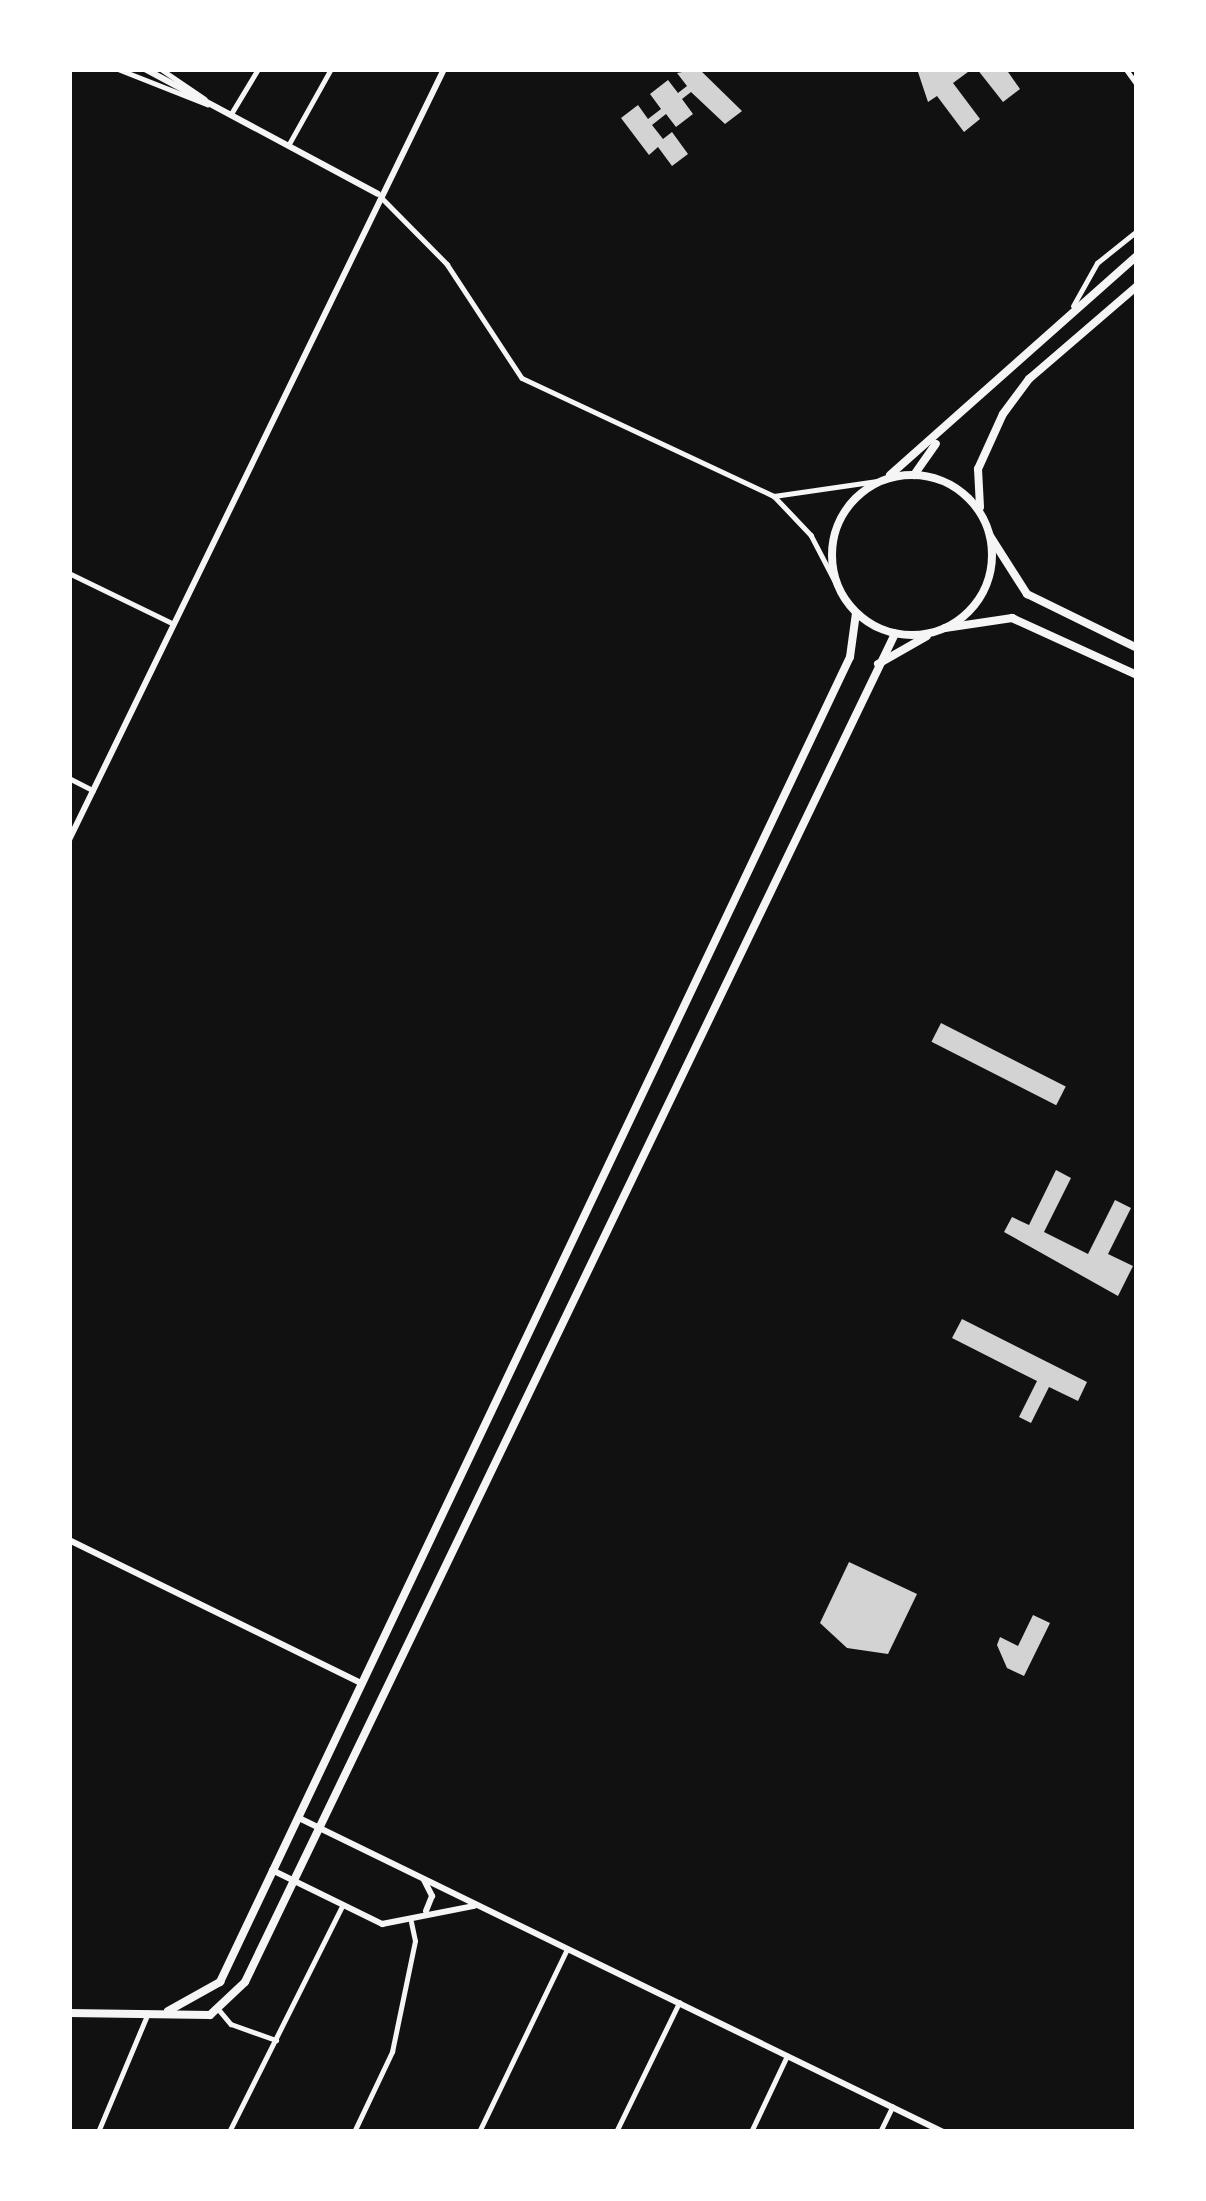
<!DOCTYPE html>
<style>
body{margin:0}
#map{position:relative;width:1206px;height:2201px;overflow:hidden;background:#111;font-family:Inter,sans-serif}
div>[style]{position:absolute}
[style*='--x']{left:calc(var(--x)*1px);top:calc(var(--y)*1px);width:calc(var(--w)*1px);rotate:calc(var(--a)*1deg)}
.building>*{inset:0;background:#d3d3d3;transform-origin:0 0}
.minor>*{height:4.5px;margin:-2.25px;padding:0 2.25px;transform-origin:2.25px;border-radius:2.25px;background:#f5f5f5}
.tertiary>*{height:6px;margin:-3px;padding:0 3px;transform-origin:3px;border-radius:3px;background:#f5f5f5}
.secondary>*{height:8px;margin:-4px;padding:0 4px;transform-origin:4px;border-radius:4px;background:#f5f5f5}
.primary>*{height:8px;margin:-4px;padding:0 4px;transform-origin:4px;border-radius:4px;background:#f5f5f5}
.primary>.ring{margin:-4px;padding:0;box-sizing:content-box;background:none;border:8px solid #f5f5f5;border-radius:50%}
span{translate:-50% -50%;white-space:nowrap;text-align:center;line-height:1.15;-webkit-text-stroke:9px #fff;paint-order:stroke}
.frame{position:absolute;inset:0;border:72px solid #fff;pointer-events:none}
</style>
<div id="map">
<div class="building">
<div style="clip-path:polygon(699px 69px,742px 111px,725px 124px,691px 92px,682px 99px,693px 114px,676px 127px,666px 114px,652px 125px,663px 139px,672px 132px,688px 154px,672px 166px,658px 147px,649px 155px,621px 118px,638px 105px,648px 119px,661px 109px,650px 94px,668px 80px,678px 93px,687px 86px,677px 73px)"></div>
<div style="clip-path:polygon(917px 69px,972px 69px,953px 83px,980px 119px,964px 132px,937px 96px,928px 102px)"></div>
<div style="clip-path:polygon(977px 69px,1006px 69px,1020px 89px,1003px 102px)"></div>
<div style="left:941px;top:1023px;width:140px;height:21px;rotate:27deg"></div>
<div style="clip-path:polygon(1056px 1170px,1071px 1178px,1044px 1232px,1088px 1254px,1115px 1200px,1131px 1208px,1108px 1254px,1133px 1266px,1118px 1296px,1004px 1232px,1012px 1217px,1029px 1225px)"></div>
<div style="clip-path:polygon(962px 1319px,1087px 1382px,1078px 1401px,1049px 1387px,1031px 1423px,1019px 1417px,1037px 1381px,952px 1338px)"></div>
<div style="clip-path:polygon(849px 1562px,917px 1594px,888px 1654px,847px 1648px,820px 1623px)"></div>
<div style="clip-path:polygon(1033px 1615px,1050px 1623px,1024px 1676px,1007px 1668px,997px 1645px,1000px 1637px,1018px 1646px)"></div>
</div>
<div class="minor">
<div style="--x:118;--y:69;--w:96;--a:21.5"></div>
<div style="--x:161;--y:69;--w:53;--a:34.3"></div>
<div style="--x:1126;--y:69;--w:19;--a:54"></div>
<div style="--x:231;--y:114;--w:52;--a:-59"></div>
<div style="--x:289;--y:144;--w:86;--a:-60.8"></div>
<div style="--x:382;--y:198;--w:93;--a:45.4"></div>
<div style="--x:447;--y:264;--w:136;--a:56.7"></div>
<div style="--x:522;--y:378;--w:278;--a:25.1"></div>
<div style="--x:774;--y:496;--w:111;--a:-8.3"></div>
<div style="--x:1073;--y:306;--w:49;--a:-60.8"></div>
<div style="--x:1097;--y:263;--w:51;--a:-38.7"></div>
<div style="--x:774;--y:496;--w:54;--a:46.5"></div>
<div style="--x:811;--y:535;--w:59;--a:62.6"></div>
<div style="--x:69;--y:573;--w:114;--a:25.9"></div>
<div style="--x:69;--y:778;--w:27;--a:27"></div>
<div style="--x:220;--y:2011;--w:17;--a:50"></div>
<div style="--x:231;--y:2024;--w:48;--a:19.6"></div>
<div style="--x:98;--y:2132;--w:129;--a:-67.2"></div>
<div style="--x:229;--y:2132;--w:253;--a:-63.4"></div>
<div style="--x:354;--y:2132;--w:89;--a:-64.6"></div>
<div style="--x:392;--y:2052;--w:113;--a:-78.3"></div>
<div style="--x:415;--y:1941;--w:19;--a:-102"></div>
<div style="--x:479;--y:2132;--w:203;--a:-64.3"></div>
<div style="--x:616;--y:2132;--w:144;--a:-64"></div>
<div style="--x:751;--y:2132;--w:84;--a:-64.7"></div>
<div style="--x:880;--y:2132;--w:28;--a:-64"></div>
</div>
<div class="tertiary">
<div style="--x:145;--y:69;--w:264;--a:28.2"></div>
<div style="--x:69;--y:840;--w:857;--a:-64.06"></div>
<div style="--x:69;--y:1540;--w:325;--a:26.1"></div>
<div style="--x:299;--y:1818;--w:716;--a:25.99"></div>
<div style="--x:272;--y:1870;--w:123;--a:26.1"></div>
<div style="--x:382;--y:1924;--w:94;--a:-11.1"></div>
<div style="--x:424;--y:1880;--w:18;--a:63"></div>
<div style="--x:432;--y:1896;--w:16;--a:112"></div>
</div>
<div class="secondary">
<div style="--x:990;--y:536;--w:69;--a:57.5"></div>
<div style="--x:1027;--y:594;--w:123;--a:26.1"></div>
<div style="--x:945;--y:628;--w:68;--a:-8.5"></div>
<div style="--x:1012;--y:618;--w:137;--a:24.5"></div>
</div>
<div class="primary">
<div style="--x:890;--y:475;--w:330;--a:-41.6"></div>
<div style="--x:914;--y:475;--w:38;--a:-55"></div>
<div class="ring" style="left:832px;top:475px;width:152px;height:152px"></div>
<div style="--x:980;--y:507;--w:38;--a:-93"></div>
<div style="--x:978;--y:469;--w:60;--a:-65.6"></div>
<div style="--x:1003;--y:414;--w:44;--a:-53.4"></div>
<div style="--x:1029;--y:379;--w:143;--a:-40.7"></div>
<div style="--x:878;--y:664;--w:56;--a:-29.7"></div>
<div style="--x:168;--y:2011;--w:60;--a:-29.1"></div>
<div style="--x:220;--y:1982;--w:1467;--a:-64.57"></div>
<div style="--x:850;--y:657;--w:44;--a:-82.2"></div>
<div style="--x:69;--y:2013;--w:141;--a:0.8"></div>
<div style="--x:210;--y:2015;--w:48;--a:-43.3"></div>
<div style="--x:245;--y:1982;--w:1497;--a:-64.26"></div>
</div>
<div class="frame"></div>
</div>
